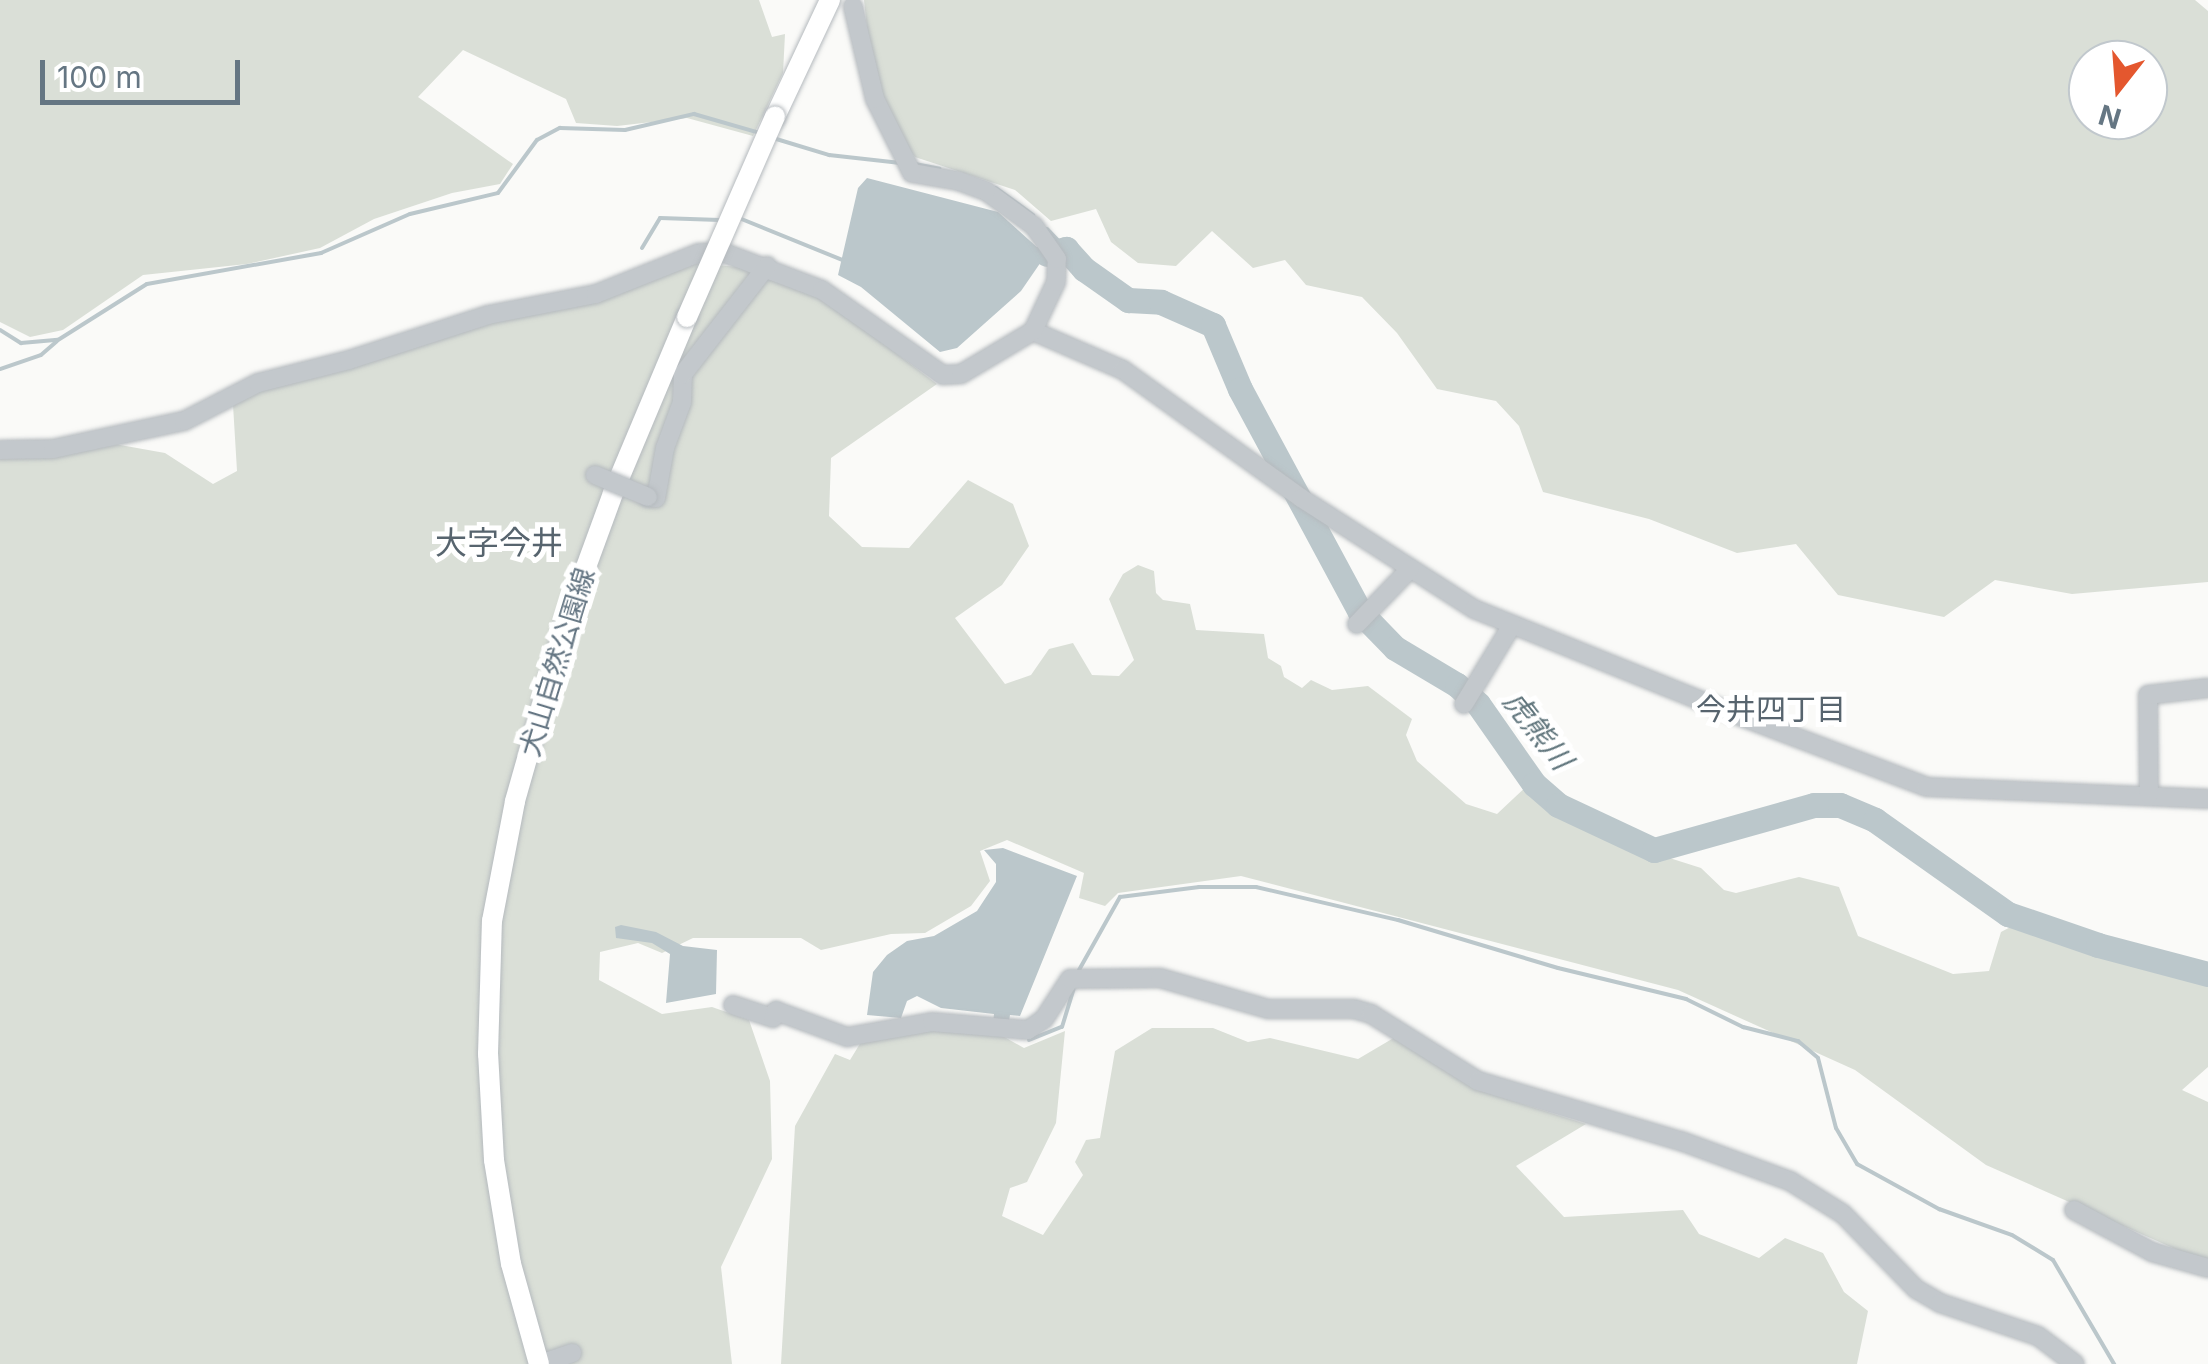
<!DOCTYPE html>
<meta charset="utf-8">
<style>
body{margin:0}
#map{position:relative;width:2208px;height:1364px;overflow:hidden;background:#fafaf8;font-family:Inter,"Noto Sans JP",sans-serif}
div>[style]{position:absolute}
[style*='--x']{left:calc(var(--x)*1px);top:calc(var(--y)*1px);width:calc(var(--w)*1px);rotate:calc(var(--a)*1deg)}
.green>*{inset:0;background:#dadfd7}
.water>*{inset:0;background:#bbc7cb}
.stream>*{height:4px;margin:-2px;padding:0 2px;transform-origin:2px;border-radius:2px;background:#bbc7cb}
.river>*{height:25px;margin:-12.5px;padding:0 12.5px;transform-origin:12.5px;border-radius:12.5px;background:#bbc7cb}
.roads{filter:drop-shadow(0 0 2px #b5babe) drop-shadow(0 0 2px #b5babe)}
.minor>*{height:18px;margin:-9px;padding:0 9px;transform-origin:9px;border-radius:9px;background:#c3c8cc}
.major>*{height:20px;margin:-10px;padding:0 10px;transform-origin:10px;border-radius:10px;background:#fff}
.bridges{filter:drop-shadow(0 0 2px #b5babe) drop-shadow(0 0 2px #b5babe)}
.minor-bridge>*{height:18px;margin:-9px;padding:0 9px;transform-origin:9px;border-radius:9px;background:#c3c8cc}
.major-bridge>*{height:20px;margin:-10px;padding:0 10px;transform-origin:10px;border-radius:10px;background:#fff}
span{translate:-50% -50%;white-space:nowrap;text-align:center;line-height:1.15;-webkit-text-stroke:10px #fff;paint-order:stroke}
.street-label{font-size:28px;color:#657683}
.neighbourhood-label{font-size:30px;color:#57646e}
.water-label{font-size:30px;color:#60757c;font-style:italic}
.quarter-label{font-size:32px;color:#57646e}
.north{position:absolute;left:2068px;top:40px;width:100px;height:100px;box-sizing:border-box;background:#fff;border:2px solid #c1c8cd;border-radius:50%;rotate:197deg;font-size:28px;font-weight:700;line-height:40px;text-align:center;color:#657683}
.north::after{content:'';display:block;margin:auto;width:35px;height:45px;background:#e4572e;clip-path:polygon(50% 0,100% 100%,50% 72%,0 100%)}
.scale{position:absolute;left:40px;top:60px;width:200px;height:45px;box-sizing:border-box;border:5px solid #657683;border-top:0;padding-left:12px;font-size:30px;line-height:35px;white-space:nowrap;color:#657683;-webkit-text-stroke:8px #fff;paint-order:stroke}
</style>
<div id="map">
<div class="green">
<div style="clip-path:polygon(0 0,759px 0,772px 37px,785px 34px,783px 73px,753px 136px,687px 118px,617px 126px,576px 123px,566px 99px,463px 50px,418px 97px,513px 164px,500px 184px,452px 193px,374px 219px,320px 248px,247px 264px,143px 275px,63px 330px,30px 337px,0 322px)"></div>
<div style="clip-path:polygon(evenodd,864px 0,2195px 0,2208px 11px,2208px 582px,2072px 594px,1995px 580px,1944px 617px,1838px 595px,1796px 544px,1737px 553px,1649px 519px,1543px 492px,1519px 426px,1496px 401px,1437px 389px,1397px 333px,1362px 297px,1306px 285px,1285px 260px,1253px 268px,1212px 231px,1176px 266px,1138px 263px,1111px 242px,1096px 209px,1051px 221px,1015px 190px,915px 157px,894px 129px,871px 65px,864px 0,2088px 60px,2148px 60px,2148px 120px,2088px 120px,2088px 60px)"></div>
<div style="clip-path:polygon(692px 263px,751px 268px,819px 295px,937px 384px,831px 458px,829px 516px,862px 547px,909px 548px,968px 480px,1013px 504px,1029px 546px,1002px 585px,955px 618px,1005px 684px,1031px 675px,1049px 649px,1073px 643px,1092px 675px,1119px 676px,1134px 660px,1109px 599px,1123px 574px,1138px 565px,1154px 571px,1156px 593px,1163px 600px,1190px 604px,1196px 630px,1264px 634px,1268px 658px,1281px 666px,1284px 677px,1302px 688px,1311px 680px,1332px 690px,1368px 686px,1412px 719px,1406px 735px,1417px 761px,1466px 804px,1497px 814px,1528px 785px,1551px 805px,1635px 847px,1701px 868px,1724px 890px,1736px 893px,1799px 877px,1839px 887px,1858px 936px,1953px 974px,1989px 971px,2001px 932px,2020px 922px,2208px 978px,2208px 1067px,2182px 1090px,2208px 1102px,2208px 1259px,2182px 1252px,1986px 1165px,1855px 1070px,1678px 990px,1241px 876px,1118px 893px,1105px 906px,1079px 898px,1084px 873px,1007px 840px,980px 851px,990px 881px,971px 906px,925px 933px,891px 934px,821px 950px,801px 938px,693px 938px,662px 953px,638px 943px,600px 952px,599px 980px,662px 1014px,712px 1007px,749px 1020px,770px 1081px,772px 1159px,721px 1267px,732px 1364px,0 1364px,0 455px,109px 443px,165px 453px,213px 484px,237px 471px,233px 405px,265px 388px)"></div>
<div style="clip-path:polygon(931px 1028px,992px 1030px,1024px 1048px,1065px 1031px,1056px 1123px,1027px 1182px,1010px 1188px,1002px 1216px,1043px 1235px,1083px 1175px,1075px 1162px,1086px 1140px,1100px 1138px,1115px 1051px,1152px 1028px,1213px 1028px,1248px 1042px,1270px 1038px,1358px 1059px,1397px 1036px,1475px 1089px,1586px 1124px,1516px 1166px,1564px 1217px,1683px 1210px,1699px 1234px,1759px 1258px,1785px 1238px,1823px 1253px,1844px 1292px,1868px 1311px,1857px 1364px,781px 1364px,795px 1126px,835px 1054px,850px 1060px,861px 1042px)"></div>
</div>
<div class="water">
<div style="clip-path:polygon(867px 178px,998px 212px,1049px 258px,1043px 259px,1021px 291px,957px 348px,940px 352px,861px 287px,838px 275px,858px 188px)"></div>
<div style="clip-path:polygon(1003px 848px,1077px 876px,1020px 1016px,1010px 1015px,1008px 1026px,993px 1023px,994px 1014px,941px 1008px,917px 996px,907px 1001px,901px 1018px,867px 1015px,873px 972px,887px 955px,907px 941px,934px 936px,977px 911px,996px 882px,996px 864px,984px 850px)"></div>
<div style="clip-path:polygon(621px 925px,656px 932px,683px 946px,717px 950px,716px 994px,666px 1003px,670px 954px,652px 943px,616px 938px,615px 927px)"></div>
</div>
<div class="stream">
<div style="--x:773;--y:138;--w:59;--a:16.9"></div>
<div style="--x:829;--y:155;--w:72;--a:6.3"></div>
<div style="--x:915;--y:164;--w:25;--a:11"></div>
<div style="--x:996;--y:188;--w:46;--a:36.1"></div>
<div style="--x:739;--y:218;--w:114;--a:22.1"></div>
<div style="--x:1047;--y:229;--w:28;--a:46"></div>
<div style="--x:642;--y:248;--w:35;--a:-59"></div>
<div style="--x:660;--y:218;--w:60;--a:1.9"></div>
<div style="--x:0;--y:330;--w:25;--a:32"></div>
<div style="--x:21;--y:343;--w:37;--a:-5"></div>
<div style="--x:58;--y:340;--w:105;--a:-32.2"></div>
<div style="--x:147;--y:284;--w:177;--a:-10.1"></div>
<div style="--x:321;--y:253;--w:97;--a:-23.7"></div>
<div style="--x:410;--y:214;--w:90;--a:-13.4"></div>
<div style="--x:498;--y:193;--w:66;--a:-53.7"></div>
<div style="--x:537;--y:140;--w:26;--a:-28"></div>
<div style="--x:560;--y:128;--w:65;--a:1.8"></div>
<div style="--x:625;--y:130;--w:71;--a:-13.1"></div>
<div style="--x:694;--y:114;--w:69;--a:16.1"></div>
<div style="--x:0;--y:369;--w:43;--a:-18.9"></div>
<div style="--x:41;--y:355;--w:21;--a:-41"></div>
<div style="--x:1079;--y:970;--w:84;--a:-60.7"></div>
<div style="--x:1120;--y:897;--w:80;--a:-7.2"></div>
<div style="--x:1199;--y:887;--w:57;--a:0"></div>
<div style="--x:1256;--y:887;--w:146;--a:13.1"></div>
<div style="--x:1398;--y:920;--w:167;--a:16.7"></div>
<div style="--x:1558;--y:968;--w:132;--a:13.6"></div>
<div style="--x:1686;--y:999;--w:64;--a:26.2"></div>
<div style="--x:1743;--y:1027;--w:57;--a:14.3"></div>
<div style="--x:1798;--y:1041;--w:26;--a:40"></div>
<div style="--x:1818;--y:1058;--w:72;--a:75.6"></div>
<div style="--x:1836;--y:1128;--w:42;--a:59.7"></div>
<div style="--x:1857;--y:1164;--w:94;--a:28.8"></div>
<div style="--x:1939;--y:1209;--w:77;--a:19.6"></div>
<div style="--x:2012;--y:1235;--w:48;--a:31.4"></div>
<div style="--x:2053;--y:1260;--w:121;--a:59.6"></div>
<div style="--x:1029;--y:1040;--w:35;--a:-22"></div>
<div style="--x:1062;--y:1027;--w:39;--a:-73"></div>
</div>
<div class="river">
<div style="--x:1047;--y:254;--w:20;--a:-15"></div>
<div style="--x:1066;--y:249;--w:27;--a:48"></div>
<div style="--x:1084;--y:269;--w:54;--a:35.2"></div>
<div style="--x:1128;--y:300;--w:33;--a:3"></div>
<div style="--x:1161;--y:302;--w:57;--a:23.9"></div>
<div style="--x:1213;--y:325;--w:69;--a:67.1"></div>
<div style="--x:1240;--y:389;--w:253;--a:61.7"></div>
<div style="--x:1360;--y:612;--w:50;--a:45.8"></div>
<div style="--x:1395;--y:648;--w:72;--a:30.8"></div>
<div style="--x:1457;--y:685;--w:28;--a:42"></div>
<div style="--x:1478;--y:704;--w:98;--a:55"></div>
<div style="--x:1534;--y:784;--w:32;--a:41"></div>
<div style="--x:1558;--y:805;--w:106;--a:25.1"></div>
<div style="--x:1654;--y:850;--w:166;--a:-15.7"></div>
<div style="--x:1814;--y:805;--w:26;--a:0"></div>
<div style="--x:1840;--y:805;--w:38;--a:23"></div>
<div style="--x:1875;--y:820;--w:163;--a:35.3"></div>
<div style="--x:2008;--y:914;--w:95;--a:19"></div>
<div style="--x:2098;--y:945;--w:114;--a:14.8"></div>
</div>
<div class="roads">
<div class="minor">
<div style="--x:1033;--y:331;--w:98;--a:23.4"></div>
<div style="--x:1123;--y:370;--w:219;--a:35.7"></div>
<div style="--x:1301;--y:498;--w:206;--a:32.7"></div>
<div style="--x:1474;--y:609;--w:264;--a:22"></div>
<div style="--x:1719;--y:708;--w:222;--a:20.8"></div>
<div style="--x:1927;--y:787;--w:281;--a:2.4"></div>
<div style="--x:0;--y:450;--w:53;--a:-1.1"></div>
<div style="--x:53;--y:449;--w:134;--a:-12.1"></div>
<div style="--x:184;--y:421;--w:83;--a:-27.2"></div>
<div style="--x:258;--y:383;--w:94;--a:-14.2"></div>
<div style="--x:349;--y:360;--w:146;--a:-17.9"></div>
<div style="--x:488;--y:315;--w:110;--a:-11"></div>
<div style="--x:596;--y:294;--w:111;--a:-21.7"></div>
<div style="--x:699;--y:253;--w:23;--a:-2"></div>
<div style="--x:722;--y:252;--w:107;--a:20.8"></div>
<div style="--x:822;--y:290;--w:148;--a:35.1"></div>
<div style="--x:943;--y:375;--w:18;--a:-3"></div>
<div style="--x:961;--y:374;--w:84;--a:-30.8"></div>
<div style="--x:1033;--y:331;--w:54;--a:-64.9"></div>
<div style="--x:1056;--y:282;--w:23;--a:-88"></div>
<div style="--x:1057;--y:259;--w:40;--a:-124.9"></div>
<div style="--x:1034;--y:226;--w:59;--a:-143.9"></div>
<div style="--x:986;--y:191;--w:29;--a:-160"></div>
<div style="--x:959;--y:181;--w:48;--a:-170.3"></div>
<div style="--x:912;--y:173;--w:83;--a:-116.6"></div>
<div style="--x:875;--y:99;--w:95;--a:-103.4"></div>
<div style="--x:648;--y:497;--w:8;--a:7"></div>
<div style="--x:656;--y:498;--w:51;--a:-79.8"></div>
<div style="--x:665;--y:448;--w:49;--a:-69.7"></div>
<div style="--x:682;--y:402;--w:28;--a:-88"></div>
<div style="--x:683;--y:374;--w:137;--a:-52.1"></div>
<div style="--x:1357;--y:624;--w:76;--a:-46.1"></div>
<div style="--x:1464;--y:704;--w:92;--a:-58.7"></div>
<div style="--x:2149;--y:795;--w:100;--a:-90.6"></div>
<div style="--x:2148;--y:695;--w:60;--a:-6.7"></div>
<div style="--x:733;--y:1005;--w:42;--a:18"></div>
<div style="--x:773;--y:1018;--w:8;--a:-67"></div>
<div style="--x:776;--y:1011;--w:76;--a:20.1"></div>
<div style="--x:847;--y:1037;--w:86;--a:-10"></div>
<div style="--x:932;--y:1022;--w:96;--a:4.8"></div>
<div style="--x:1028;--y:1030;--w:19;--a:-35"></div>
<div style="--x:1044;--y:1019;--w:48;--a:-57"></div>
<div style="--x:1070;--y:979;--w:90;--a:-0.6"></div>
<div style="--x:1160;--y:978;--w:112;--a:16"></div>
<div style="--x:1268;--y:1009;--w:86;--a:0"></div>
<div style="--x:1354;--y:1009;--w:18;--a:16"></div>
<div style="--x:1371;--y:1014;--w:126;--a:32.1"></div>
<div style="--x:1478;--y:1081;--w:212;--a:16.5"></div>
<div style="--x:1681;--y:1141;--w:116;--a:20.2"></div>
<div style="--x:1790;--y:1181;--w:62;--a:31.9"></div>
<div style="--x:1843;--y:1214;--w:105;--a:45.8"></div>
<div style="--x:1916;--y:1289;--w:28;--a:30"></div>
<div style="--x:1940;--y:1303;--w:103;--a:18.6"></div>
<div style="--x:2038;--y:1336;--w:46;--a:37.1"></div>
<div style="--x:2074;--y:1210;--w:89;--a:28.3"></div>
<div style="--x:2152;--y:1252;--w:58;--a:15.9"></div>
<div style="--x:540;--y:1364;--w:34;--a:-19"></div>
</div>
<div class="major">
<div style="--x:775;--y:117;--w:129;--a:-64.8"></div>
<div style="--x:539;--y:1364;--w:104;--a:-105.6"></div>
<div style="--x:511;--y:1264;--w:105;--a:-99.3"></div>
<div style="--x:494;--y:1160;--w:106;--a:-93.2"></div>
<div style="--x:488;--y:1054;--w:133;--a:-88.3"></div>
<div style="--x:492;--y:921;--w:122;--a:-79.1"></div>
<div style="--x:515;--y:801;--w:189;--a:-74.1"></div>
<div style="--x:567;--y:619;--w:134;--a:-69.9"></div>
<div style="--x:613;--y:493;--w:191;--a:-67.2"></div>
</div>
</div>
<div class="bridges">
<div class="minor-bridge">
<div style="--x:595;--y:475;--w:57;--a:22.5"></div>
</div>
<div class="major-bridge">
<div style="--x:687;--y:317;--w:219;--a:-66.3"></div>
</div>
</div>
<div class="street-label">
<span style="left:557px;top:662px;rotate:-73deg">犬山自然公園線</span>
</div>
<div class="neighbourhood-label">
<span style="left:1771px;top:709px">今井四丁目</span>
</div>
<div class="water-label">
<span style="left:1538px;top:730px;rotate:52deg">虎熊川</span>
</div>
<div class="quarter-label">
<span style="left:499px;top:543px">大字今井</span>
</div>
<div class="north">N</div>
<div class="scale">100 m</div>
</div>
